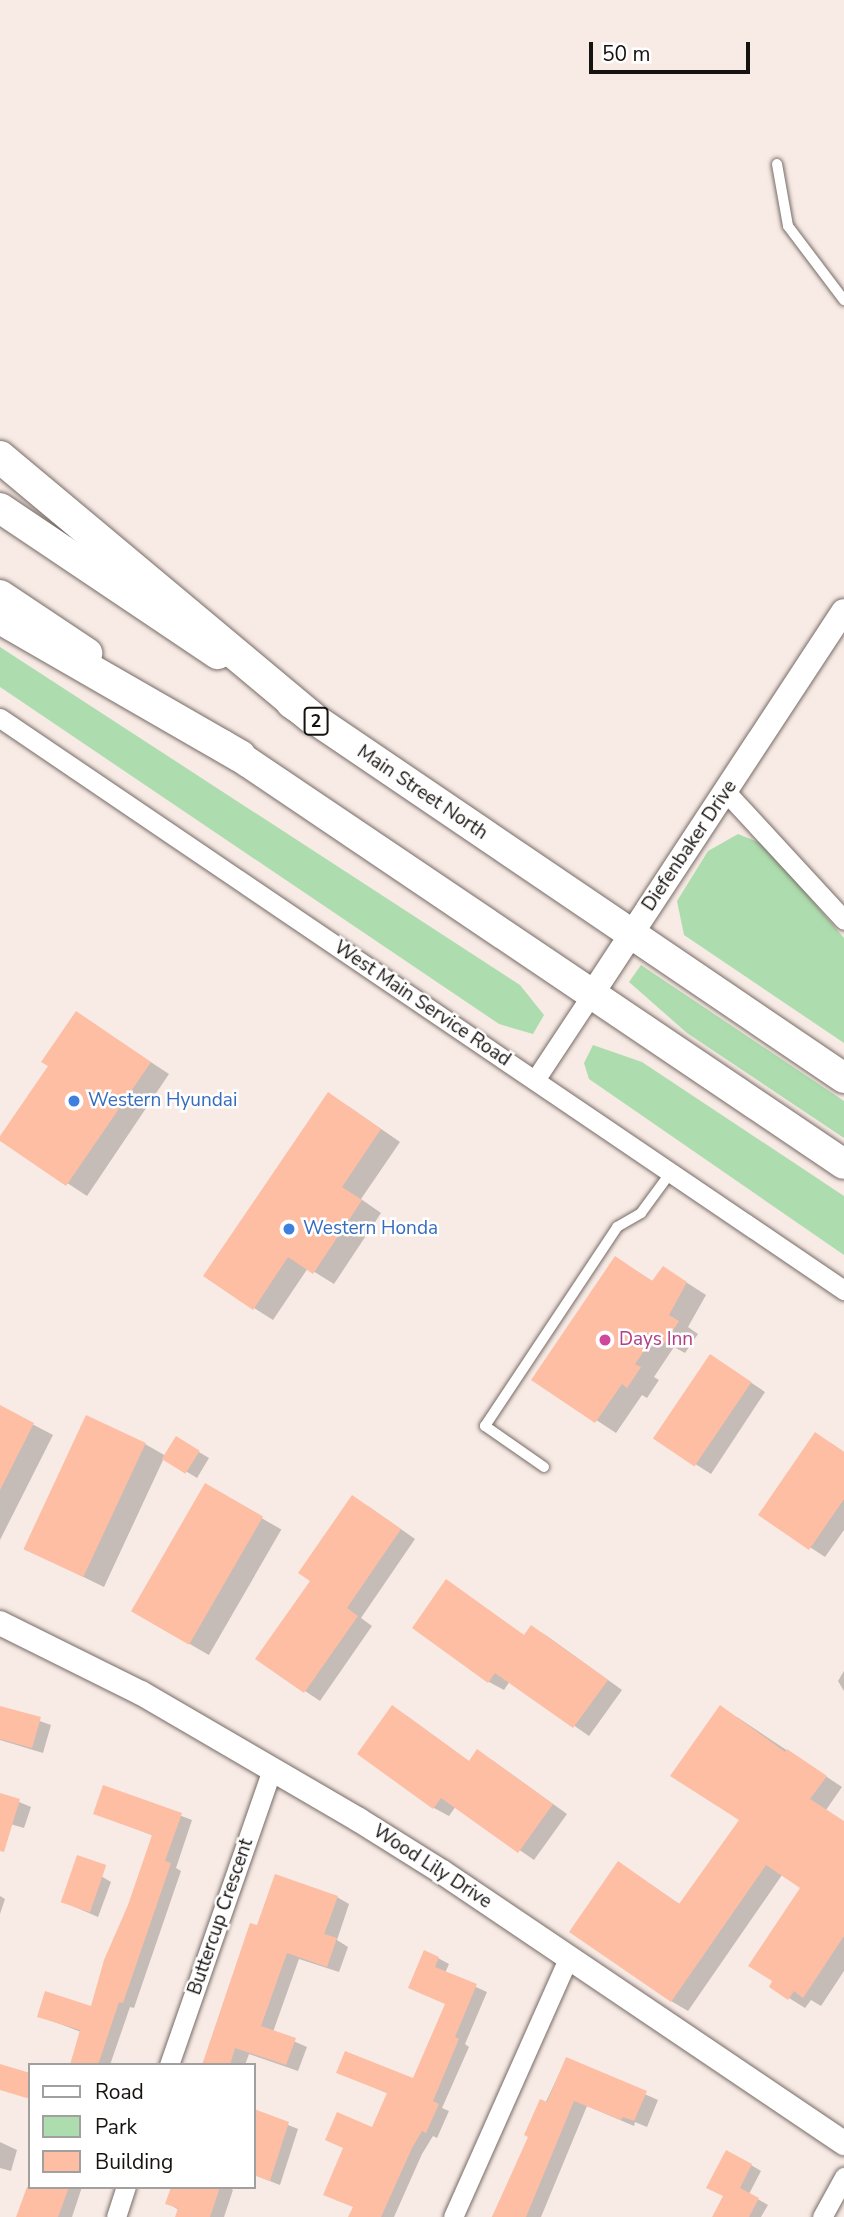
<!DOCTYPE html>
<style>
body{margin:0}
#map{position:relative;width:844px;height:2217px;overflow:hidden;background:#f8ebe5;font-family:"Nunito Sans",sans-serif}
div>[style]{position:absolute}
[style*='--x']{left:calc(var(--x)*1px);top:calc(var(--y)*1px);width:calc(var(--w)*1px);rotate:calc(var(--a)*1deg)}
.green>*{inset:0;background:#adddae}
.shadow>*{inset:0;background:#0003;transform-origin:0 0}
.building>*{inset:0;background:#febea4;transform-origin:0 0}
.roads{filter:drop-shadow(0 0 2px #776b67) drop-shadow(0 0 2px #776b67)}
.service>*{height:10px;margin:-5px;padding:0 5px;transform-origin:5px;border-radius:5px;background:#fff}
.minor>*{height:19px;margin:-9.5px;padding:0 9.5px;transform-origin:9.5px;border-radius:9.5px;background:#fff}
.tertiary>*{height:24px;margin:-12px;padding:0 12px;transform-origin:12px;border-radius:12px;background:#fff}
.primary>*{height:30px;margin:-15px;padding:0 15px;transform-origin:15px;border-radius:15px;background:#fff}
.trunk>*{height:32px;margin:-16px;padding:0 16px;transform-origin:16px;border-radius:16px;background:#fff}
.dots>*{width:19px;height:19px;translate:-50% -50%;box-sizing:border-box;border:4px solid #fff;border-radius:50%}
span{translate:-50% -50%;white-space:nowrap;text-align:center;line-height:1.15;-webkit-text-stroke:5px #fff;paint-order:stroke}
.shield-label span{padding:2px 5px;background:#fff;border:2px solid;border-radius:5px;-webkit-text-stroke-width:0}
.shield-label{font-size:18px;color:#161210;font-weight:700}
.street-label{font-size:19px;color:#161210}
.shop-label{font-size:19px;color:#366cbe}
.left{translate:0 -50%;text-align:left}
.hotel-label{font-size:19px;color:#b23c85}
.legend{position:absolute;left:28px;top:2063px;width:228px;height:126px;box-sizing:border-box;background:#fff;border:2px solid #a2a09f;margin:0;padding:9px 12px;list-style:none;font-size:21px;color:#161210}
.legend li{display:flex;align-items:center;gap:14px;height:35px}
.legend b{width:35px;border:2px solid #a2a09f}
.scale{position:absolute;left:589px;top:42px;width:161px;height:32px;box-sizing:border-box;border:4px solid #161210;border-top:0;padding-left:9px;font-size:21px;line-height:24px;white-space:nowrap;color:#161210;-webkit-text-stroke:5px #fff;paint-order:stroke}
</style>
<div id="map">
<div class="green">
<div style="clip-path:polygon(0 647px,520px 985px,544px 1015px,533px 1034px,499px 1024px,0 687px)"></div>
<div style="clip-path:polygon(738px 834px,765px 845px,844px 938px,844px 1043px,684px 935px,677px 901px,708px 851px)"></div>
<div style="clip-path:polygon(641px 965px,844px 1101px,844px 1138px,687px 1033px,629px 982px)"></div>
<div style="clip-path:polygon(593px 1045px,642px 1062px,844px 1196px,844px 1255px,589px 1079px,584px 1063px)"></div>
</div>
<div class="shadow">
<div style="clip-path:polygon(76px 1013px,169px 1074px,87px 1196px,0 1139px,50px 1066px)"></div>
<div style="clip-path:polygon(348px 1106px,400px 1142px,361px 1199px,381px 1213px,334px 1284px,308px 1268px,273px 1320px,254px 1308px)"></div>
<div style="clip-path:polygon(616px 1258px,654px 1282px,664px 1268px,706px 1295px,688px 1327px,698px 1334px,685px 1353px,674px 1347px,654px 1377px,659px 1380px,647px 1398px,642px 1395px,616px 1433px,534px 1379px)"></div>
<div style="clip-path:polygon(725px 1365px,765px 1392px,711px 1474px,656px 1439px)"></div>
<div style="clip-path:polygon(0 1407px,53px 1435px,0 1540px)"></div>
<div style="clip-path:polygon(177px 1439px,209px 1458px,197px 1478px,164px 1458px,104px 1587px,26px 1549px,145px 1444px,166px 1456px)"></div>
<div style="clip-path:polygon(831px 1443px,844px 1452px,844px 1530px,825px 1557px,761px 1515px)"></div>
<div style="left:206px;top:1486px;width:87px;height:145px;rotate:30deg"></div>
<div style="clip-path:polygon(368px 1506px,415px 1539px,361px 1618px,372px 1626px,320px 1701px,257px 1659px)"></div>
<div style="clip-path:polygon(447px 1582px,525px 1636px,532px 1627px,547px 1636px,622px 1690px,589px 1736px,510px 1681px,504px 1690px,489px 1682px,414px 1628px)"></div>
<div style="clip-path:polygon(844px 1671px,844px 1691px,838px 1681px)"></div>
<div style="clip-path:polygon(0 1707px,51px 1725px,43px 1753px,0 1740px)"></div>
<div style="clip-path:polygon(407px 1716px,470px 1762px,492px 1760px,567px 1814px,534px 1860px,456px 1806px,449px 1816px,434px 1808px,359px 1754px)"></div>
<div style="clip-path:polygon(737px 1717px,842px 1787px,826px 1810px,844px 1822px,844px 1971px,821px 2006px,811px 2000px,805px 2008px,789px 1998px,802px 1888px,782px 1875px,688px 2011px,671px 2001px,619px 1863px,681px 1905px,741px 1819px)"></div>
<div style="clip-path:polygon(105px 1787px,192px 1820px,176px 1868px,181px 1871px,134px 2008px,130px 2007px,110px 2065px,70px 2065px,81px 2032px,39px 2016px,92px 2008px,154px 1836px,95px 1813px)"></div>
<div style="clip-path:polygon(0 1794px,31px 1807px,24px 1828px,0 1821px)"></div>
<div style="clip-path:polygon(101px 1876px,111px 1882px,98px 1917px,61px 1901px)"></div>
<div style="clip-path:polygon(0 1896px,5px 1899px,0 1914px)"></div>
<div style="clip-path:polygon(337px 1897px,349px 1904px,337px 1940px,348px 1947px,339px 1972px,299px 1959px,273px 2032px,307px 2047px,298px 2071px,249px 2054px,245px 2065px,204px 2065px,258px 1927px)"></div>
<div style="clip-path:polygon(438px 1958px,449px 1964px,445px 1973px,487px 1992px,465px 2044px,469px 2047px,442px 2108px,449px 2111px,437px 2138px,433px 2136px,422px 2154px,394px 2217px,350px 2217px,354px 2207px,336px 2200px,389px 2094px,338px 2072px,414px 2080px,447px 2004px,420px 1993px)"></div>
<div style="clip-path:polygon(566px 2059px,658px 2100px,647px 2127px,635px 2122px,634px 2126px,587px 2106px,541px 2217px,492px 2217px)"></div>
<div style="clip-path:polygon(254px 2111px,298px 2129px,280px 2185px,254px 2175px)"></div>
<div style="clip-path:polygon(0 2142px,17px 2150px,11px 2171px,0 2168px)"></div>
<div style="clip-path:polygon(751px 2165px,761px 2171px,749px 2194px,768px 2205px,761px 2217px,714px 2217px)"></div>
<div style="clip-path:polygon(30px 2185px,82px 2187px,72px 2217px,18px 2217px)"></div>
<div style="clip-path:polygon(172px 2187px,228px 2187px,233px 2190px,224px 2217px,177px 2217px,179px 2210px,167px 2203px)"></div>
</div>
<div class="building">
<div style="clip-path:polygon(76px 1011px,151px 1062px,66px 1186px,0 1141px,0 1136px,48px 1066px,41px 1062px)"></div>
<div style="clip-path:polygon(328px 1092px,381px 1129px,342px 1187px,362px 1200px,313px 1274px,288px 1257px,253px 1310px,203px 1276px)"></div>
<div style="clip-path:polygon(615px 1256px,652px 1281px,663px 1266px,687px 1282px,669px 1315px,679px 1321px,665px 1343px,654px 1336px,635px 1364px,641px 1367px,627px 1388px,622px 1384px,595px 1423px,531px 1380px)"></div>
<div style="left:710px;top:1354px;width:50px;height:102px;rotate:34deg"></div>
<div style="clip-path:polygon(0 1405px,34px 1423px,0 1490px)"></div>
<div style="left:86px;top:1415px;width:66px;height:148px;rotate:25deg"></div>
<div style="clip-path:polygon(815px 1432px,844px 1452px,844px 1499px,809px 1550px,758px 1515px)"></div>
<div style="left:176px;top:1436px;width:28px;height:27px;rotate:32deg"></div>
<div style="left:205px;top:1483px;width:67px;height:148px;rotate:30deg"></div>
<div style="clip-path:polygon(352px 1495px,401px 1529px,347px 1608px,358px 1616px,304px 1693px,255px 1659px,310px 1581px,298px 1573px)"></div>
<div style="clip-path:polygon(446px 1579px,524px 1635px,531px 1625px,608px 1680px,573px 1728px,495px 1673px,488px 1683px,412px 1628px)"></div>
<div style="clip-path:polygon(392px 1705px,469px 1761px,477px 1749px,553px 1804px,518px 1853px,441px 1798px,433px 1809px,357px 1754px)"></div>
<div style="clip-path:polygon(720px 1705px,785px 1752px,787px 1749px,827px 1776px,810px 1799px,844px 1821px,844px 1936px,803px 1998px,794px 1991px,788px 2000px,769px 1987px,772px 1981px,748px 1966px,800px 1888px,766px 1865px,671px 2002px,569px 1932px,618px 1861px,679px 1904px,739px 1820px,670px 1776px)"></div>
<div style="clip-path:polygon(0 1706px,41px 1717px,32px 1748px,0 1739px)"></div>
<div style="clip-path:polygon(103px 1785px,182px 1813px,165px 1861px,171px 1863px,123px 2003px,119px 2002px,98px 2065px,70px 2065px,80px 2030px,37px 2017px,45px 1991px,91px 2006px,104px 1960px,128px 1905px,152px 1835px,93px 1814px)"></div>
<div style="clip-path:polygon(0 1793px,20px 1799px,4px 1852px,0 1851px)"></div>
<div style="left:77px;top:1855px;width:31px;height:50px;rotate:19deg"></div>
<div style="clip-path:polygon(275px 1874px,338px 1896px,324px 1934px,337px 1938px,327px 1967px,287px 1953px,261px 2026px,296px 2038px,286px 2065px,235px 2048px,230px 2065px,202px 2065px,250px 1923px,257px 1925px)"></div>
<div style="clip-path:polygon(424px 1950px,439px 1957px,435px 1967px,477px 1984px,455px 2037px,459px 2039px,433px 2101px,439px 2104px,426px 2133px,422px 2131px,412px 2148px,381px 2217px,348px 2217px,353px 2207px,323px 2195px,343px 2148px,325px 2140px,337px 2112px,372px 2127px,387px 2093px,336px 2073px,345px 2051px,413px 2078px,445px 2004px,408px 1988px)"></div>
<div style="clip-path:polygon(566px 2057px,647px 2091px,634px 2121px,623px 2117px,621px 2120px,574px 2101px,526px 2217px,492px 2217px,528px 2137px,524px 2135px,540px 2099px,547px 2102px)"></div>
<div style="clip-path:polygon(0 2064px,30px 2073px,30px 2099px,0 2090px)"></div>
<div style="clip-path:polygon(254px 2109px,289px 2122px,270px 2181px,254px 2175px)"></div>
<div style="clip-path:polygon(726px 2150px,752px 2164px,740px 2188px,759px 2198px,749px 2217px,712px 2217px,723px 2196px,706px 2188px)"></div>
<div style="clip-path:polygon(27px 2187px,69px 2187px,58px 2217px,16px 2217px)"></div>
<div style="clip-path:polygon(171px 2187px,220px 2187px,210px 2217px,175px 2217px,178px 2208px,165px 2204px)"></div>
</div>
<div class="roads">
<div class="service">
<div style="--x:777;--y:164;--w:63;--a:79.9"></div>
<div style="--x:788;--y:226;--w:93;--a:52.9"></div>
<div style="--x:544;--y:1467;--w:72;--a:-145.2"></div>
<div style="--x:485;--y:1426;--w:239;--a:-56.4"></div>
<div style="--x:617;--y:1227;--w:28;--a:-30"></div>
<div style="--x:641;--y:1213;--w:51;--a:-53.8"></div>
</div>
<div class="minor">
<div style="--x:0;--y:718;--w:1020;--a:34.13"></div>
<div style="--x:726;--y:792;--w:174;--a:47.3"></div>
<div style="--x:535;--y:1080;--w:103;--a:-56.5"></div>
<div style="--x:169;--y:2065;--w:312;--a:-70.8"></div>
<div style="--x:116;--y:2217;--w:32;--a:-72"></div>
<div style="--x:453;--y:2217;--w:285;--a:-66"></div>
<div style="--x:822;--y:2217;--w:46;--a:-61.2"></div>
</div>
<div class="tertiary">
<div style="--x:592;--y:994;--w:458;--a:-56.7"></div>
<div style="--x:0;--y:1623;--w:157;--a:26.4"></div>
<div style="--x:141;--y:1693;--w:252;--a:30.2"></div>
<div style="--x:359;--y:1820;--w:98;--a:32.1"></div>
<div style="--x:442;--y:1872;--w:485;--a:34"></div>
</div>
<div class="primary">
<div style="--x:0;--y:508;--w:262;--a:33.9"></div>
<div style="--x:0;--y:595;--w:105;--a:33.7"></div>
<div style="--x:291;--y:703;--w:668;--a:34.14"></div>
<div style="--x:221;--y:744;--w:751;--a:33.99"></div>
</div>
<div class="trunk">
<div style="--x:0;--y:457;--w:407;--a:39.9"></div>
<div style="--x:0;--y:618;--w:277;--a:29.9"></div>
</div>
</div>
<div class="dots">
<div style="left:74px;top:1101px;background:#3f7fe0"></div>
<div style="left:289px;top:1229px;background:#3f7fe0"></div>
<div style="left:605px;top:1340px;background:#d1479c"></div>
</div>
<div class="shield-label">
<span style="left:316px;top:721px">2</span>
</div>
<div class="street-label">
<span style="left:422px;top:793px;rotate:34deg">Main Street North</span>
<span style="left:690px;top:846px;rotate:-56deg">Diefenbaker Drive</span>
<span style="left:422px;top:1004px;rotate:34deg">West Main Service Road</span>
<span style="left:432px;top:1867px;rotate:33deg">Wood Lily Drive</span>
<span style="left:221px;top:1917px;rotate:-71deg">Buttercup Crescent</span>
</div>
<div class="shop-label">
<span class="left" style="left:88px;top:1101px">Western Hyundai</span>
<span class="left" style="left:303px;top:1229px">Western Honda</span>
</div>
<div class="hotel-label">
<span class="left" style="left:619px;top:1340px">Days Inn</span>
</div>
<ul class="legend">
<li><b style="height:9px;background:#fff"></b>Road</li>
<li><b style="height:19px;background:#adddae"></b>Park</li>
<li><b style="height:19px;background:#febea4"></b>Building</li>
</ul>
<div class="scale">50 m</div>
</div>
